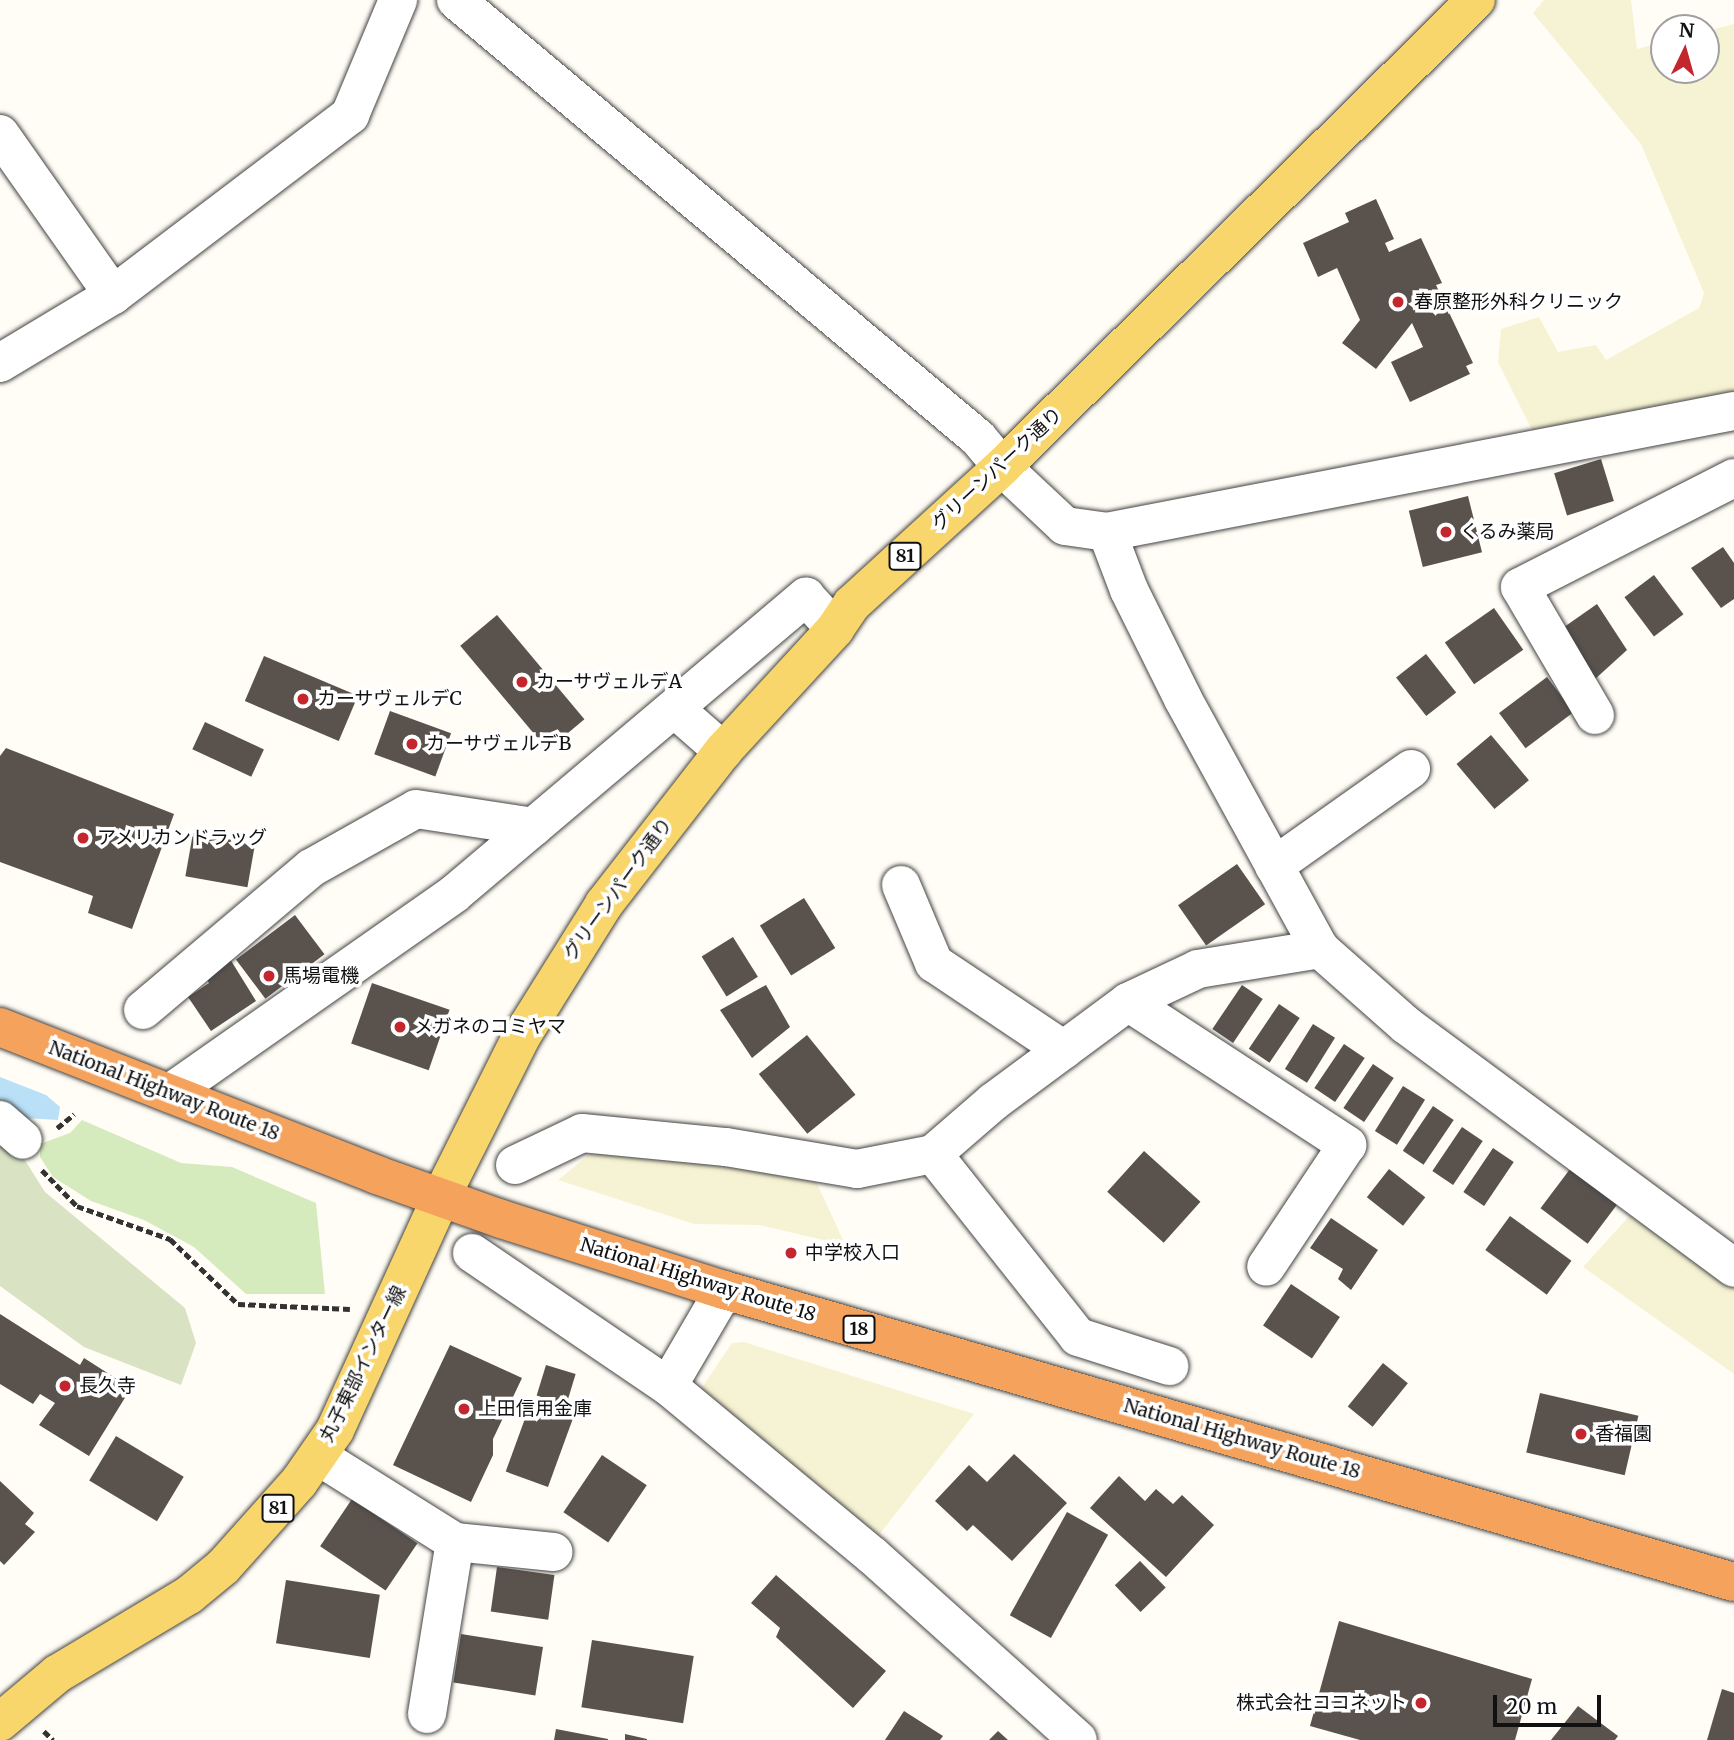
<!DOCTYPE html>
<meta charset="utf-8">
<style>
body{margin:0}
#map{position:relative;width:1734px;height:1740px;overflow:hidden;background:#fffdf5;font-family:Merriweather,"Noto Sans JP",serif}
div>[style]{position:absolute}
[style*='--x']{left:calc(var(--x)*1px);top:calc(var(--y)*1px);width:calc(var(--w)*1px);rotate:calc(var(--a)*1deg)}
.farmland>*{inset:0;background:#f6f3d4}
.green>*{inset:0;background:#d5ebbd}
.cemetery>*{inset:0;background:#d9e3c4}
.water>*{inset:0;background:#b9e0f7}
.building>*{inset:0;background:#5a524d;transform-origin:0 0}
.path>*{height:4.5px;margin-top:-2.25px;transform-origin:0;background:repeating-linear-gradient(90deg,#333 0 7px,transparent 0 10.5px)}
.roads{filter:drop-shadow(0 0 2px #444) drop-shadow(0 0 2px #444)}
.minor>*{height:38px;margin:-19px;padding:0 19px;transform-origin:19px;border-radius:19px;background:#fff}
.major>*{height:38px;margin:-19px;padding:0 19px;transform-origin:19px;border-radius:19px;background:#f9d66b}
.highway>*{height:38px;margin:-19px;padding:0 19px;transform-origin:19px;border-radius:19px;background:#f5a25d}
.dots>*{width:19px;height:19px;translate:-50% -50%;box-sizing:border-box;border:4px solid #fff;border-radius:50%}
span{translate:-50% -50%;white-space:nowrap;text-align:center;line-height:1.15;-webkit-text-stroke:7px #fff;paint-order:stroke}
.shield-label span{padding:2px 5px;background:#fff;border:2px solid;border-radius:5px;-webkit-text-stroke-width:0}
.shield-label{font-size:18px;color:#111;font-weight:700}
.poi-label{font-size:19px;color:#111}
.left{translate:0 -50%;text-align:left}
.right{translate:-100% -50%;text-align:right}
.street-label{font-size:19px;color:#111}
.north{position:absolute;left:1650px;top:14px;width:70px;height:70px;box-sizing:border-box;background:#fff;border:2px solid #a0a0a0;border-radius:50%;rotate:5deg;font-size:19px;font-weight:700;line-height:28px;text-align:center;color:#111}
.north::after{content:'';display:block;margin:auto;width:24px;height:32px;background:#c4262e;clip-path:polygon(50% 0,100% 100%,50% 72%,0 100%)}
.scale{position:absolute;left:1493px;top:1695px;width:108px;height:32px;box-sizing:border-box;border:4px solid #111;border-top:0;padding-left:9px;font-size:21px;line-height:24px;white-space:nowrap;color:#111;-webkit-text-stroke:5px #fff;paint-order:stroke}
</style>
<div id="map">
<div class="farmland">
<div style="clip-path:polygon(1544px 0,1631px 0,1637px 49px,1664px 42px,1664px 70px,1706px 70px,1706px 31px,1734px 24px,1734px 394px,1532px 430px,1498px 362px,1501px 329px,1539px 317px,1558px 352px,1596px 345px,1606px 360px,1699px 308px,1704px 293px,1641px 144px,1533px 13px)"></div>
<div style="clip-path:polygon(595px 1150px,814px 1177px,851px 1257px,832px 1242px,759px 1225px,694px 1224px,558px 1180px)"></div>
<div style="clip-path:polygon(1632px 1213px,1734px 1281px,1734px 1374px,1583px 1267px)"></div>
<div style="clip-path:polygon(744px 1342px,974px 1414px,878px 1536px,701px 1389px,732px 1343px)"></div>
</div>
<div class="green">
<div style="clip-path:polygon(82px 1120px,181px 1163px,232px 1167px,316px 1203px,325px 1294px,246px 1294px,194px 1247px,144px 1220px,91px 1201px,53px 1177px,40px 1157px,40px 1144px,70px 1133px)"></div>
</div>
<div class="cemetery">
<div style="clip-path:polygon(0 1136px,21px 1154px,45px 1192px,185px 1308px,196px 1343px,181px 1385px,84px 1347px,0 1286px)"></div>
</div>
<div class="water">
<div style="clip-path:polygon(0 1077px,46px 1095px,60px 1107px,58px 1120px,25px 1118px,0 1102px)"></div>
</div>
<div class="building">
<div style="clip-path:polygon(1376px 199px,1394px 239px,1385px 243px,1389px 252px,1421px 238px,1442px 283px,1436px 285px,1473px 363px,1466px 366px,1470px 374px,1410px 402px,1391px 362px,1423px 347px,1412px 323px,1376px 369px,1342px 343px,1360px 320px,1337px 268px,1318px 277px,1303px 243px,1349px 222px,1345px 213px)"></div>
<div style="left:1601px;top:459px;width:44px;height:49px;rotate:73deg"></div>
<div style="left:1468px;top:496px;width:58px;height:61px;rotate:76deg"></div>
<div style="clip-path:polygon(1723px 547px,1734px 563px,1734px 599px,1721px 608px,1691px 568px)"></div>
<div style="left:1654px;top:575px;width:49px;height:37px;rotate:53deg"></div>
<div style="clip-path:polygon(1597px 604px,1627px 650px,1594px 680px,1557px 632px)"></div>
<div style="left:1494px;top:608px;width:51px;height:60px;rotate:55deg"></div>
<div style="left:497px;top:615px;width:136px;height:48px;rotate:50deg"></div>
<div style="left:1426px;top:654px;width:49px;height:38px;rotate:52deg"></div>
<div style="left:264px;top:656px;width:102px;height:49px;rotate:23deg"></div>
<div style="left:1547px;top:677px;width:44px;height:60px;rotate:53deg"></div>
<div style="left:390px;top:711px;width:65px;height:46px;rotate:20deg"></div>
<div style="left:205px;top:722px;width:65px;height:30px;rotate:25deg"></div>
<div style="left:1491px;top:735px;width:59px;height:45px;rotate:50deg"></div>
<div style="clip-path:polygon(6px 748px,174px 814px,132px 929px,88px 913px,93px 896px,0 862px,0 756px)"></div>
<div style="left:193px;top:833px;width:63px;height:44px;rotate:10deg"></div>
<div style="left:1237px;top:864px;width:49px;height:72px;rotate:55deg"></div>
<div style="left:804px;top:898px;width:59px;height:52px;rotate:58deg"></div>
<div style="left:295px;top:915px;width:49px;height:74px;rotate:53deg"></div>
<div style="left:733px;top:937px;width:47px;height:37px;rotate:58deg"></div>
<div style="clip-path:polygon(230px 959px,256px 1001px,211px 1031px,188px 997px,209px 983px,204px 976px)"></div>
<div style="left:372px;top:983px;width:82px;height:64px;rotate:19deg"></div>
<div style="clip-path:polygon(766px 985px,790px 1027px,752px 1058px,720px 1010px)"></div>
<div style="left:1242px;top:985px;width:25px;height:53px;rotate:34deg"></div>
<div style="left:1279px;top:1004px;width:25px;height:54px;rotate:34deg"></div>
<div style="left:1313px;top:1024px;width:26px;height:53px;rotate:32deg"></div>
<div style="left:807px;top:1035px;width:77px;height:62px;rotate:51deg"></div>
<div style="left:1344px;top:1044px;width:25px;height:53px;rotate:34deg"></div>
<div style="left:1373px;top:1064px;width:25px;height:53px;rotate:34deg"></div>
<div style="left:1403px;top:1086px;width:26px;height:53px;rotate:32deg"></div>
<div style="left:1433px;top:1106px;width:25px;height:54px;rotate:34deg"></div>
<div style="left:1462px;top:1127px;width:25px;height:53px;rotate:34deg"></div>
<div style="left:1493px;top:1148px;width:25px;height:53px;rotate:34deg"></div>
<div style="left:1144px;top:1151px;width:76px;height:55px;rotate:42deg"></div>
<div style="left:1389px;top:1169px;width:46px;height:36px;rotate:38deg"></div>
<div style="left:1570px;top:1169px;width:59px;height:49px;rotate:37deg"></div>
<div style="left:1510px;top:1216px;width:76px;height:42px;rotate:36deg"></div>
<div style="clip-path:polygon(1331px 1218px,1378px 1250px,1351px 1290px,1338px 1279px,1343px 1269px,1310px 1248px)"></div>
<div style="left:1291px;top:1284px;width:59px;height:50px;rotate:34deg"></div>
<div style="clip-path:polygon(0 1314px,80px 1365px,84px 1358px,131px 1388px,89px 1456px,39px 1425px,55px 1403px,40px 1394px,33px 1404px,0 1384px)"></div>
<div style="clip-path:polygon(450px 1345px,522px 1378px,493px 1439px,493px 1455px,471px 1502px,393px 1465px)"></div>
<div style="left:1383px;top:1363px;width:32px;height:56px;rotate:39deg"></div>
<div style="left:546px;top:1365px;width:31px;height:32px;rotate:17deg"></div>
<div style="left:1540px;top:1393px;width:101px;height:61px;rotate:13deg"></div>
<div style="left:531px;top:1402px;width:45px;height:74px;rotate:20deg"></div>
<div style="left:116px;top:1436px;width:79px;height:52px;rotate:31deg"></div>
<div style="clip-path:polygon(1014px 1454px,1067px 1503px,1012px 1561px,973px 1525px,967px 1531px,935px 1501px,969px 1465px,987px 1482px)"></div>
<div style="left:602px;top:1455px;width:54px;height:69px;rotate:34deg"></div>
<div style="clip-path:polygon(1119px 1476px,1145px 1501px,1156px 1489px,1173px 1504px,1182px 1495px,1214px 1525px,1166px 1577px,1090px 1508px)"></div>
<div style="clip-path:polygon(0 1481px,34px 1513px,25px 1524px,35px 1532px,4px 1565px,0 1561px)"></div>
<div style="left:352px;top:1499px;width:79px;height:57px;rotate:34deg"></div>
<div style="left:1067px;top:1512px;width:47px;height:118px;rotate:29deg"></div>
<div style="left:1140px;top:1561px;width:37px;height:35px;rotate:46deg"></div>
<div style="left:497px;top:1567px;width:58px;height:45px;rotate:8deg"></div>
<div style="clip-path:polygon(776px 1575px,886px 1671px,853px 1708px,776px 1637px,780px 1628px,751px 1603px)"></div>
<div style="left:286px;top:1580px;width:95px;height:64px;rotate:9deg"></div>
<div style="clip-path:polygon(1339px 1621px,1532px 1679px,1515px 1740px,1360px 1740px,1310px 1726px)"></div>
<div style="left:461px;top:1634px;width:83px;height:49px;rotate:9deg"></div>
<div style="left:592px;top:1640px;width:103px;height:68px;rotate:9deg"></div>
<div style="clip-path:polygon(1722px 1689px,1734px 1693px,1734px 1740px,1707px 1740px)"></div>
<div style="clip-path:polygon(1578px 1706px,1618px 1736px,1615px 1740px,1551px 1740px)"></div>
<div style="clip-path:polygon(904px 1711px,943px 1736px,940px 1740px,885px 1740px)"></div>
<div style="clip-path:polygon(556px 1729px,608px 1739px,608px 1740px,554px 1740px)"></div>
<div style="clip-path:polygon(998px 1731px,1008px 1740px,989px 1740px)"></div>
<div style="clip-path:polygon(625px 1734px,647px 1739px,647px 1740px,625px 1740px)"></div>
</div>
<div class="path">
<div style="--x:57;--y:1128;--w:22;--a:-39"></div>
<div style="--x:42;--y:1170;--w:50;--a:45.8"></div>
<div style="--x:77;--y:1206;--w:99;--a:19.5"></div>
<div style="--x:170;--y:1239;--w:94;--a:43.7"></div>
<div style="--x:238;--y:1304;--w:112;--a:2.6"></div>
<div style="--x:44;--y:1731;--w:13;--a:45"></div>
</div>
<div class="roads">
<div class="minor">
<div style="--x:456;--y:0;--w:681;--a:40"></div>
<div style="--x:978;--y:438;--w:38;--a:50"></div>
<div style="--x:1002;--y:467;--w:86;--a:43.1"></div>
<div style="--x:1065;--y:526;--w:42;--a:8.1"></div>
<div style="--x:1107;--y:532;--w:639;--a:-10.92"></div>
<div style="--x:0;--y:134;--w:197;--a:54.9"></div>
<div style="--x:0;--y:363;--w:132;--a:-31"></div>
<div style="--x:113;--y:295;--w:298;--a:-37.2"></div>
<div style="--x:350;--y:115;--w:125;--a:-67.3"></div>
<div style="--x:1107;--y:532;--w:62;--a:69.2"></div>
<div style="--x:1129;--y:590;--w:122;--a:63.6"></div>
<div style="--x:1183;--y:699;--w:285;--a:61.3"></div>
<div style="--x:1320;--y:949;--w:115;--a:41.5"></div>
<div style="--x:1406;--y:1025;--w:408;--a:36.5"></div>
<div style="--x:675;--y:709;--w:64;--a:41.2"></div>
<div style="--x:1595;--y:715;--w:148;--a:-120.4"></div>
<div style="--x:1520;--y:587;--w:240;--a:-27"></div>
<div style="--x:1274;--y:866;--w:168;--a:-35.3"></div>
<div style="--x:901;--y:885;--w:85;--a:67.1"></div>
<div style="--x:934;--y:963;--w:156;--a:33.8"></div>
<div style="--x:1128;--y:1002;--w:262;--a:33.1"></div>
<div style="--x:1347;--y:1145;--w:146;--a:123.6"></div>
<div style="--x:143;--y:1010;--w:220;--a:-40.2"></div>
<div style="--x:311;--y:868;--w:120;--a:-29.3"></div>
<div style="--x:416;--y:809;--w:119;--a:8.7"></div>
<div style="--x:170;--y:1093;--w:347;--a:-35"></div>
<div style="--x:454;--y:894;--w:461;--a:-40.2"></div>
<div style="--x:806;--y:597;--w:43;--a:47.8"></div>
<div style="--x:0;--y:1120;--w:30;--a:41"></div>
<div style="--x:933;--y:1154;--w:233;--a:51.6"></div>
<div style="--x:1078;--y:1337;--w:96;--a:17.7"></div>
<div style="--x:515;--y:1165;--w:74;--a:-25.5"></div>
<div style="--x:582;--y:1133;--w:145;--a:5.6"></div>
<div style="--x:726;--y:1147;--w:133;--a:9.5"></div>
<div style="--x:857;--y:1169;--w:77;--a:-11.2"></div>
<div style="--x:933;--y:1154;--w:79;--a:-40.9"></div>
<div style="--x:993;--y:1102;--w:168;--a:-36.5"></div>
<div style="--x:1128;--y:1002;--w:77;--a:-25.2"></div>
<div style="--x:1198;--y:969;--w:124;--a:-9.3"></div>
<div style="--x:472;--y:1253;--w:237;--a:34.2"></div>
<div style="--x:668;--y:1386;--w:266;--a:39.7"></div>
<div style="--x:873;--y:1556;--w:275;--a:41.9"></div>
<div style="--x:668;--y:1386;--w:111;--a:-59.7"></div>
<div style="--x:318;--y:1456;--w:162;--a:32.1"></div>
<div style="--x:455;--y:1542;--w:99;--a:5.8"></div>
<div style="--x:427;--y:1714;--w:174;--a:-80.8"></div>
</div>
<div class="major">
<div style="--x:0;--y:1722;--w:75;--a:-40.1"></div>
<div style="--x:57;--y:1674;--w:154;--a:-30.9"></div>
<div style="--x:189;--y:1595;--w:44;--a:-39.5"></div>
<div style="--x:223;--y:1567;--w:114;--a:-48.2"></div>
<div style="--x:299;--y:1482;--w:63;--a:-55.3"></div>
<div style="--x:335;--y:1430;--w:256;--a:-65.5"></div>
<div style="--x:441;--y:1197;--w:179;--a:-63.4"></div>
<div style="--x:521;--y:1037;--w:157;--a:-58"></div>
<div style="--x:604;--y:904;--w:194;--a:-52.1"></div>
<div style="--x:723;--y:751;--w:166;--a:-47.4"></div>
<div style="--x:835;--y:629;--w:30;--a:-56"></div>
<div style="--x:852;--y:604;--w:203;--a:-42.4"></div>
<div style="--x:1002;--y:467;--w:665;--a:-44.57"></div>
</div>
<div class="highway">
<div style="--x:0;--y:1027;--w:405;--a:21.4"></div>
<div style="--x:377;--y:1175;--w:132;--a:19.5"></div>
<div style="--x:501;--y:1219;--w:234;--a:17.7"></div>
<div style="--x:724;--y:1290;--w:1051;--a:16.13"></div>
</div>
</div>
<div class="dots">
<div style="left:1398px;top:302px;background:#c4262e"></div>
<div style="left:1446px;top:532px;background:#c4262e"></div>
<div style="left:522px;top:682px;background:#c4262e"></div>
<div style="left:303px;top:699px;background:#c4262e"></div>
<div style="left:412px;top:744px;background:#c4262e"></div>
<div style="left:83px;top:838px;background:#c4262e"></div>
<div style="left:269px;top:976px;background:#c4262e"></div>
<div style="left:400px;top:1027px;background:#c4262e"></div>
<div style="left:791px;top:1253px;background:#c4262e"></div>
<div style="left:65px;top:1386px;background:#c4262e"></div>
<div style="left:464px;top:1409px;background:#c4262e"></div>
<div style="left:1581px;top:1434px;background:#c4262e"></div>
<div style="left:1421px;top:1703px;background:#c4262e"></div>
</div>
<div class="shield-label">
<span style="left:905px;top:556px">81</span>
<span style="left:859px;top:1329px">18</span>
<span style="left:278px;top:1508px">81</span>
</div>
<div class="poi-label">
<span class="left" style="left:1414px;top:302px">春原整形外科クリニック</span>
<span class="left" style="left:1460px;top:532px">くるみ薬局</span>
<span class="left" style="left:536px;top:682px">カーサヴェルデA</span>
<span class="left" style="left:317px;top:699px">カーサヴェルデC</span>
<span class="left" style="left:426px;top:744px">カーサヴェルデB</span>
<span class="left" style="left:97px;top:838px">アメリカンドラッグ</span>
<span class="left" style="left:283px;top:976px">馬場電機</span>
<span class="left" style="left:414px;top:1027px">メガネのコミヤマ</span>
<span class="left" style="left:805px;top:1253px">中学校入口</span>
<span class="left" style="left:79px;top:1386px">長久寺</span>
<span class="left" style="left:478px;top:1409px">上田信用金庫</span>
<span class="left" style="left:1595px;top:1434px">香福園</span>
<span class="right" style="left:1407px;top:1703px">株式会社ココネット</span>
</div>
<div class="street-label">
<span style="left:997px;top:469px;rotate:-43deg">グリーンパーク通り</span>
<span style="left:618px;top:889px;rotate:-54deg">グリーンパーク通り</span>
<span style="left:164px;top:1091px;rotate:21deg">National Highway Route 18</span>
<span style="left:698px;top:1280px;rotate:17deg">National Highway Route 18</span>
<span style="left:363px;top:1364px;rotate:-64deg">丸子東部インター線</span>
<span style="left:1242px;top:1439px;rotate:16deg">National Highway Route 18</span>
</div>
<div class="north">N</div>
<div class="scale">20 m</div>
</div>
